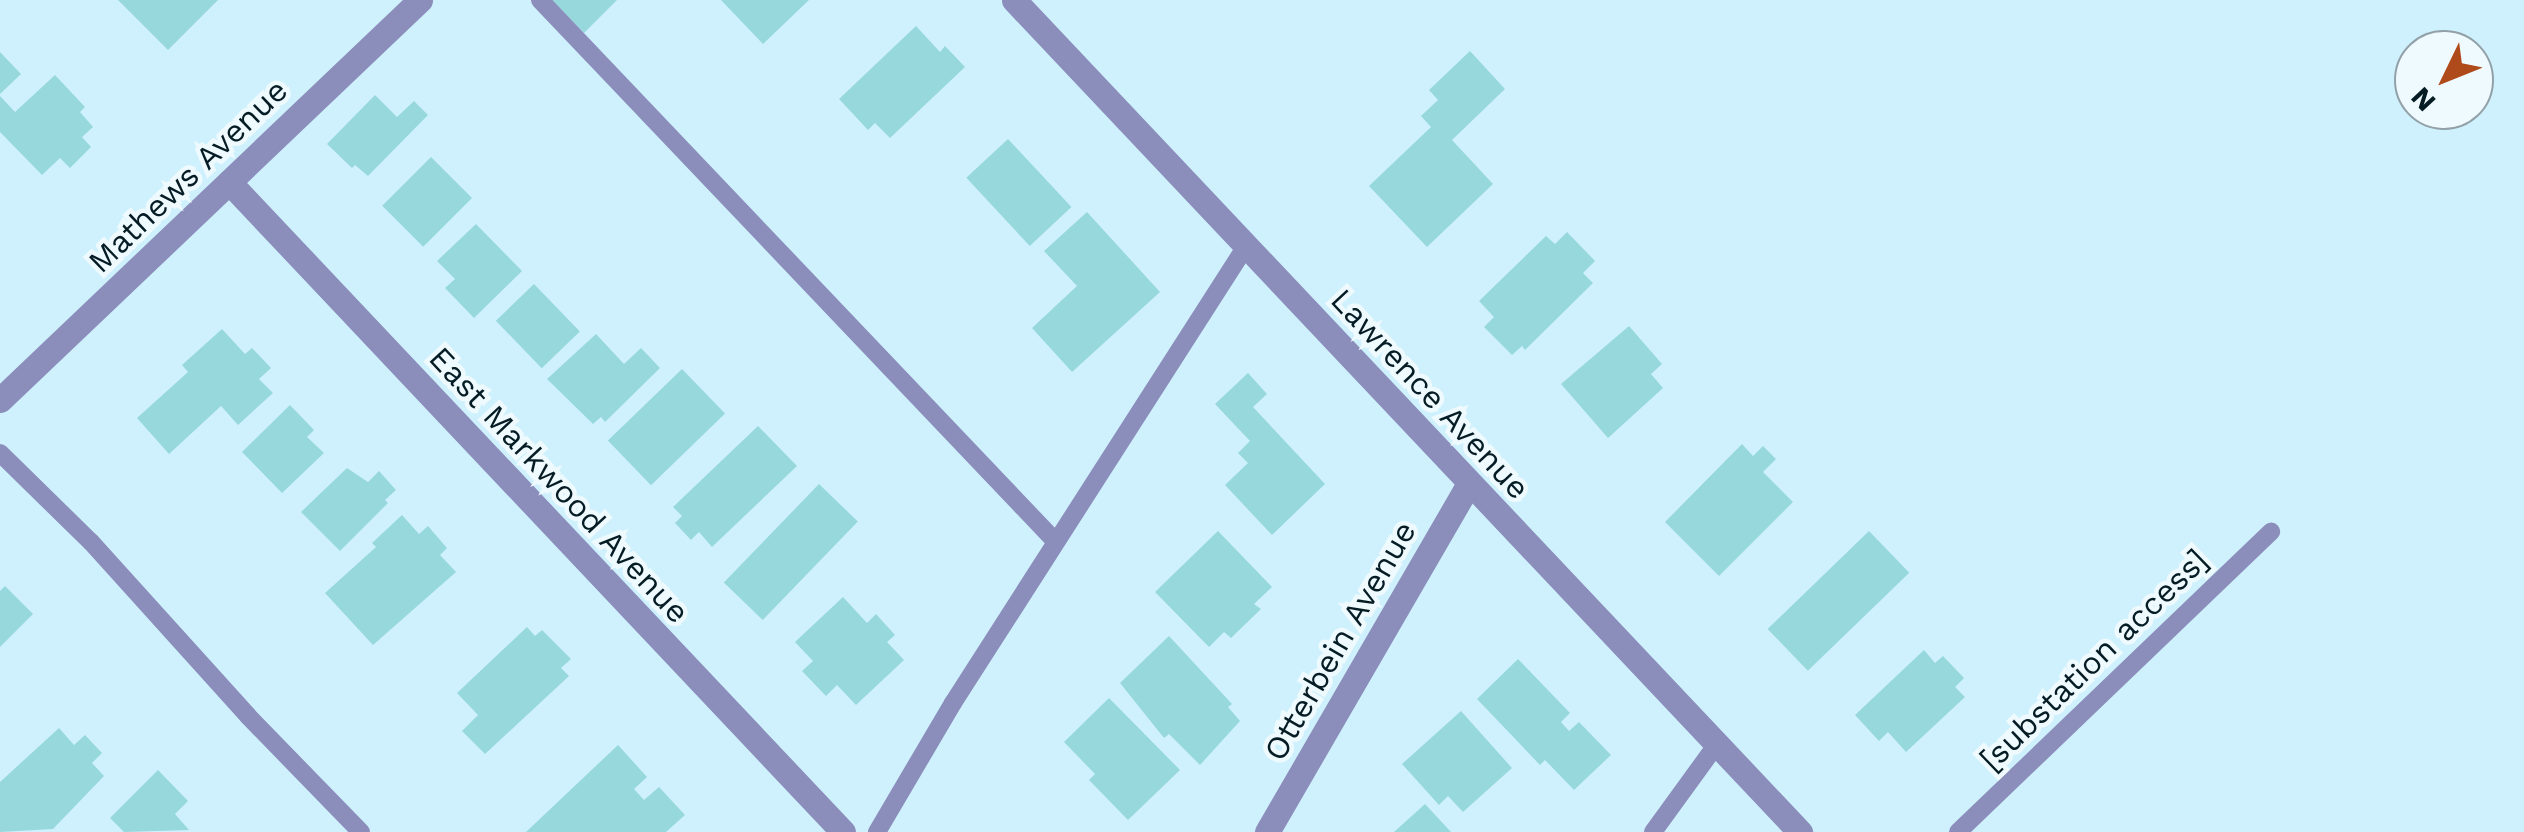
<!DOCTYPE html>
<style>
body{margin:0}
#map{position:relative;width:2524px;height:832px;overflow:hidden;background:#cff1fd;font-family:"Work Sans",sans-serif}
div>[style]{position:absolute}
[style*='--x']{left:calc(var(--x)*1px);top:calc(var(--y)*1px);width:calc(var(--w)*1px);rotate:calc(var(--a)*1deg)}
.building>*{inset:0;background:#97d8dd;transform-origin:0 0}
.service>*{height:18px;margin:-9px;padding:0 9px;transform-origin:9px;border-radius:9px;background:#8b8dbb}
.minor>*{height:25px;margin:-12.5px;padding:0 12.5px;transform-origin:12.5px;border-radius:12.5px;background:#8b8dbb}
span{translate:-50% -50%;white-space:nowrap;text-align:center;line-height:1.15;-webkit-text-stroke:9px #eefafe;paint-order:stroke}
.street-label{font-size:32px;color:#051c24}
.north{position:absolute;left:2394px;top:30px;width:100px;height:100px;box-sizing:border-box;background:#eefafe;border:2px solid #91a1a7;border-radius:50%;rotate:227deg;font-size:28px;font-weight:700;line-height:40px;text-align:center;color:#051c24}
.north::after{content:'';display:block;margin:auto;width:35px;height:45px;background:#af4a1b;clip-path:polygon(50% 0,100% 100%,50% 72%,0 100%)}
</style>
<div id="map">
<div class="building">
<div style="clip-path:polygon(118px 0,218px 0,168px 50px)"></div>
<div style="clip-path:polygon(552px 0,617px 0,584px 33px)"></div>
<div style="clip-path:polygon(721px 0,809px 0,763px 44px)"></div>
<div style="clip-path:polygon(916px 26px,940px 52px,945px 46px,965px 67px,890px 138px,875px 123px,868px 130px,839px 99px)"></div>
<div style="clip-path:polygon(1470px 51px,1505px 89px,1452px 140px,1493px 184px,1427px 247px,1369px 186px,1431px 127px,1421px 116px,1438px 100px,1429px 90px)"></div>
<div style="clip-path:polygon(0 52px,21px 74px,0 94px)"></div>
<div style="clip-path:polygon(55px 75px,85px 107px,80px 112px,93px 127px,82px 137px,91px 147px,70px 168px,60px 158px,42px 175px,0 132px,0 96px,15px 112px)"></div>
<div style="clip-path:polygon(375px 95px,397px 117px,414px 101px,428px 115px,368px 176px,355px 165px,352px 168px,327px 144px)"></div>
<div style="left:1008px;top:139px;width:93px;height:57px;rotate:47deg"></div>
<div style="left:431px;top:157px;width:58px;height:69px;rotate:45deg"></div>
<div style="clip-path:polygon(1087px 212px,1160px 292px,1072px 372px,1032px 328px,1077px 286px,1044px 251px)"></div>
<div style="clip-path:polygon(476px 224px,522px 271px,474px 318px,445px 288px,455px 279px,437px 261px)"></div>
<div style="clip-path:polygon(1567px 232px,1595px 261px,1583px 273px,1593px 283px,1525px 350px,1522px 346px,1512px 355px,1484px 327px,1494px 317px,1479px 301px,1546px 236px,1555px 244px)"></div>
<div style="left:534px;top:284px;width:66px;height:53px;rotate:46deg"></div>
<div style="clip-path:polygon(1629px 326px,1662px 364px,1651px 374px,1663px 388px,1608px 438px,1561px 384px)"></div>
<div style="clip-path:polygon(222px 329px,245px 354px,252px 348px,271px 368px,259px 379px,273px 393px,238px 425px,221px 406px,169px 454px,137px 418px,188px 372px,182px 365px)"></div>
<div style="clip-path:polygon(596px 334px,624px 364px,641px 348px,660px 368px,605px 422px,601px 417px,593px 424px,547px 379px)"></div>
<div style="left:682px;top:369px;width:62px;height:103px;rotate:46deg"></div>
<div style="clip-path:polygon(1248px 373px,1267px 394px,1253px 407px,1325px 484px,1272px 535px,1225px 485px,1248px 463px,1238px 453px,1250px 441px,1215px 404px)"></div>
<div style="clip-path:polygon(290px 405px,314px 430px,307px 437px,324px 453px,282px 493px,242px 452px)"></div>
<div style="clip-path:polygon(758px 426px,797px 466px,712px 547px,699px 532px,691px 540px,675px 523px,682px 516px,673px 507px)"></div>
<div style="clip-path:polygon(1742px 444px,1753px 456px,1763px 446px,1776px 459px,1763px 472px,1793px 502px,1719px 576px,1665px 522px)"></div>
<div style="clip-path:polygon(347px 468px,368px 482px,379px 471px,396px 490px,385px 500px,388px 503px,340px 551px,301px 512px)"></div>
<div style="left:819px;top:484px;width:54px;height:137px;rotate:44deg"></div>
<div style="clip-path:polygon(402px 515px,419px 534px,428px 526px,447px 548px,440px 555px,456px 572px,373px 645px,325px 593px,376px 547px,372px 543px)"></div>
<div style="clip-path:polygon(1218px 531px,1272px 587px,1254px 604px,1261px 609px,1231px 638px,1224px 632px,1209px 647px,1155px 592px)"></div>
<div style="left:1869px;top:531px;width:58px;height:141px;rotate:46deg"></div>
<div style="clip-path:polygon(5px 586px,33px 614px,0 647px,0 591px)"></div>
<div style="clip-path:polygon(843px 597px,867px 623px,876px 614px,895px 635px,887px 642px,904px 660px,856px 705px,837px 685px,826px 696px,802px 671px,813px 661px,795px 642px)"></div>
<div style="clip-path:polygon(527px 627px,535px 636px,542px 630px,571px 659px,561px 668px,569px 676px,485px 754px,462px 731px,478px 715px,457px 693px)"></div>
<div style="clip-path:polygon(1169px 636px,1232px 704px,1228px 707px,1240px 721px,1200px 765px,1169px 734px,1164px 738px,1120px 683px)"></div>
<div style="clip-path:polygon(1924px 650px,1935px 663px,1943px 656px,1964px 678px,1955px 687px,1965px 697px,1906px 752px,1888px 732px,1879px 741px,1855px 715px)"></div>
<div style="clip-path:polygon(1518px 659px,1570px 713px,1561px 722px,1569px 731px,1579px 722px,1611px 755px,1574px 790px,1545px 760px,1540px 765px,1477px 699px)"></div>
<div style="clip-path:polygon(1109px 698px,1180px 770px,1128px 820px,1089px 780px,1095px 774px,1064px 742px)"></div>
<div style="clip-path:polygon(1461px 711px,1512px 768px,1463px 812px,1448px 796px,1439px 805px,1402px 764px)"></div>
<div style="clip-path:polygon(59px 728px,74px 745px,85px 735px,102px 753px,92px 763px,104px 776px,53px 829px,0 832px,0 782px)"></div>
<div style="clip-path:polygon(618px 745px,647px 777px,634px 789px,644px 800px,659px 787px,685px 815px,666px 832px,526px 832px)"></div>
<div style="clip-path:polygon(158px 770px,188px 801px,175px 814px,189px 830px,124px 832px,110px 818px)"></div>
<div style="clip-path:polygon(1425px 804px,1451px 832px,1394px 832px)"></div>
</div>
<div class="service">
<div style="--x:540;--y:0;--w:748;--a:46.41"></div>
<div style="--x:0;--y:453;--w:127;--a:44.4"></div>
<div style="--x:91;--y:542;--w:234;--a:47.9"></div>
<div style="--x:248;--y:716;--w:162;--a:45.8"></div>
<div style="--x:877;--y:832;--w:150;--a:-59.5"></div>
<div style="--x:953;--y:703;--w:543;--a:-57.33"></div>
<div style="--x:1653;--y:832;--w:109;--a:-54"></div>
<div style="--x:1958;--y:832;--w:434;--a:-43.8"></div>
</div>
<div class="minor">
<div style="--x:1014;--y:0;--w:1145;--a:46.63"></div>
<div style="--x:229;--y:182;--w:894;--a:46.63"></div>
<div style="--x:0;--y:400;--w:580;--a:-43.6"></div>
<div style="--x:1267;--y:832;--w:403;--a:-59.9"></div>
</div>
<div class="street-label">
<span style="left:188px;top:176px;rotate:-44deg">Mathews Avenue</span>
<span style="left:1430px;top:394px;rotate:47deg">Lawrence Avenue</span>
<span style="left:559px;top:485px;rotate:47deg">East Markwood Avenue</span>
<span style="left:1340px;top:641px;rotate:-60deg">Otterbein Avenue</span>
<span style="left:2094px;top:660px;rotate:-44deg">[substation access]</span>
</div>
<div class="north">N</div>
</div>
